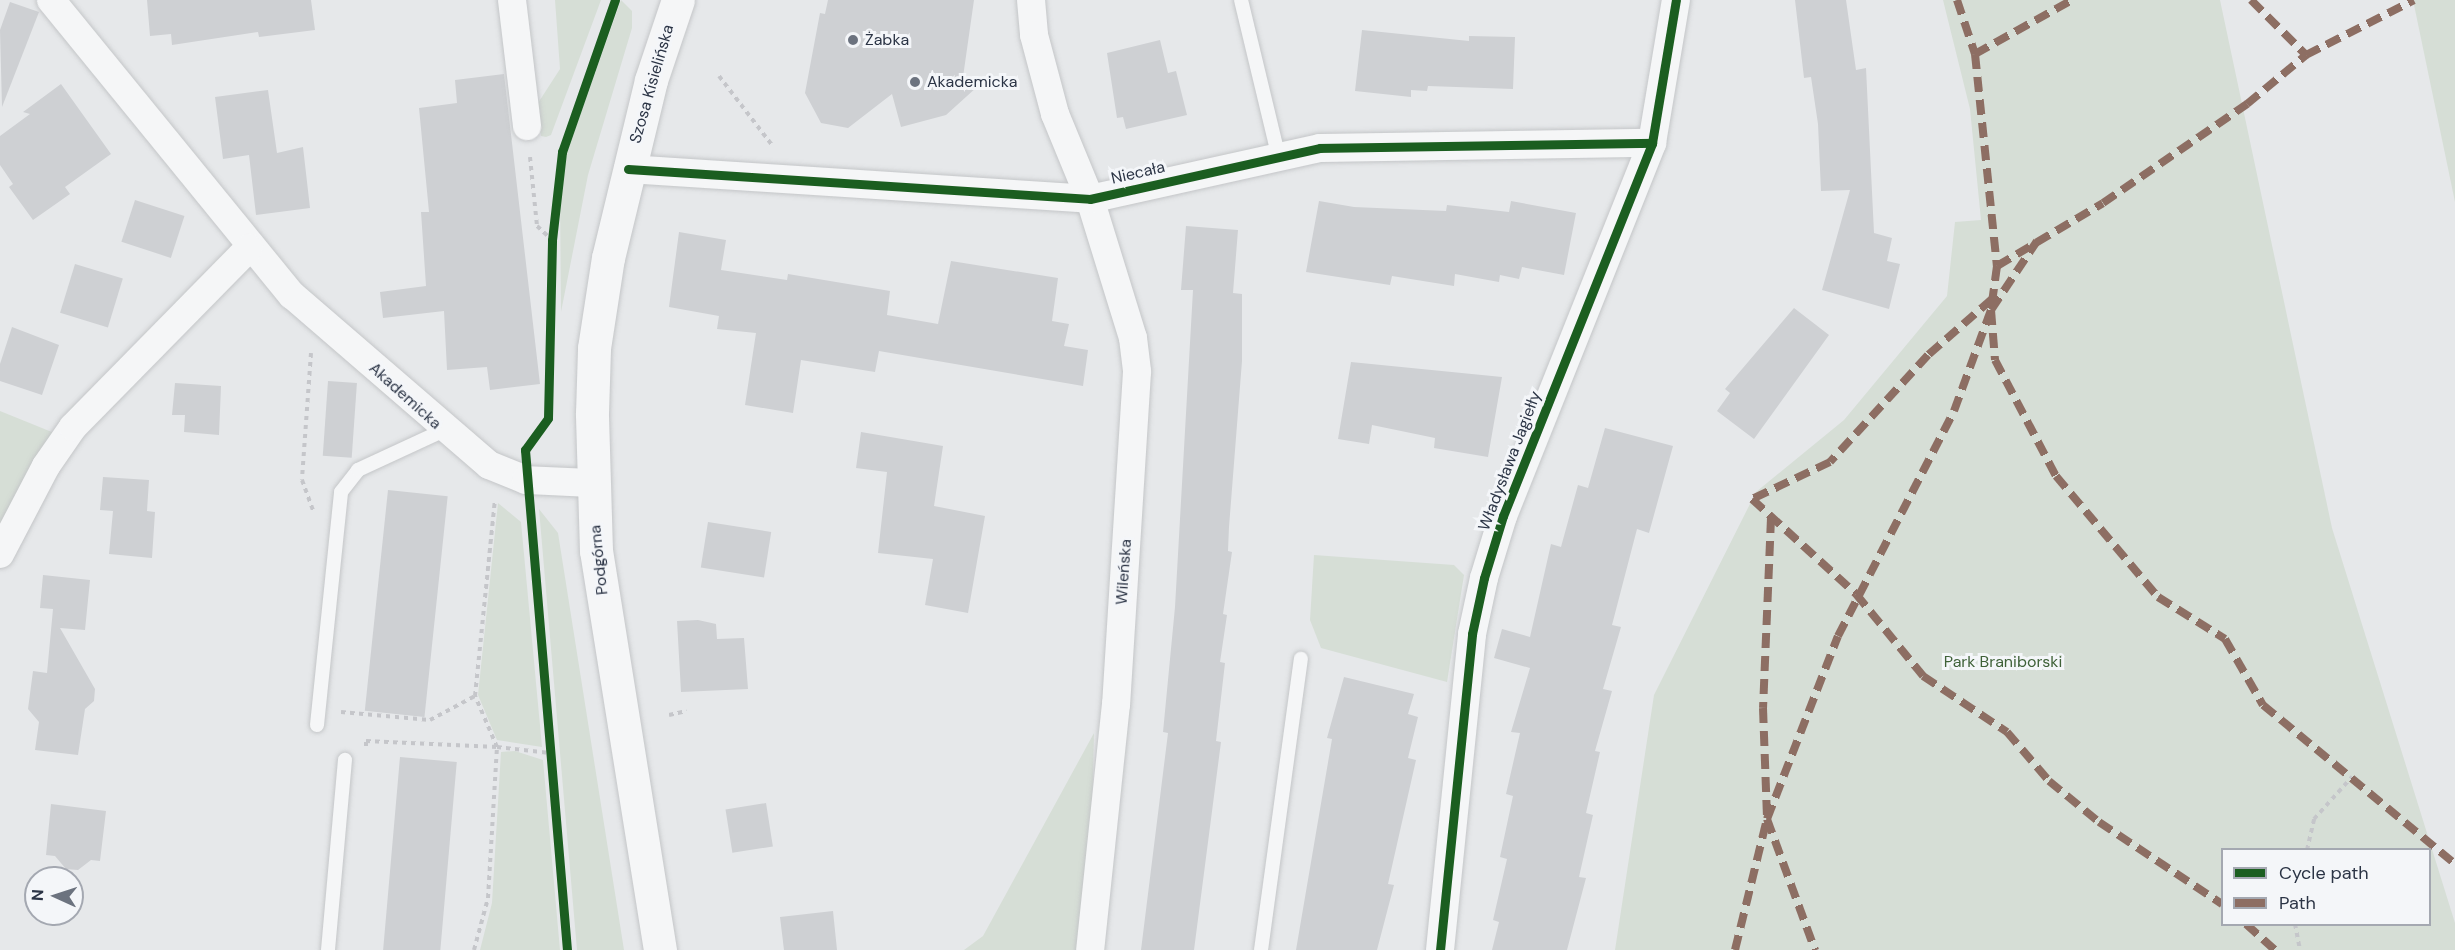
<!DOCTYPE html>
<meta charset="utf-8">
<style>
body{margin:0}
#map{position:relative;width:2455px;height:950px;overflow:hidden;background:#e6e8ea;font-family:"DM Sans",sans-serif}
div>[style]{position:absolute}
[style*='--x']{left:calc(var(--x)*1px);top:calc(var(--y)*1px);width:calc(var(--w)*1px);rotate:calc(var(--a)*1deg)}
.green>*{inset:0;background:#d6ded6}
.building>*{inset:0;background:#ced0d3;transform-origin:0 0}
.path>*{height:4px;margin-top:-2px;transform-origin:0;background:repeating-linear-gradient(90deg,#c5c6ca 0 4.5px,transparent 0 9px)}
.roads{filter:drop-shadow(0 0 2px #c4c6c8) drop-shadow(0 0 2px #c4c6c8)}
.service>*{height:14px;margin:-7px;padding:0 7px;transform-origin:7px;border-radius:7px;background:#f5f6f7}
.minor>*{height:28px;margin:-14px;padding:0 14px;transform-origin:14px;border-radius:14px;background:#f5f6f7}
.tertiary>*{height:33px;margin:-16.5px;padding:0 16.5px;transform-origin:16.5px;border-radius:16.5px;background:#f5f6f7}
.quiet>*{height:8px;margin-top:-4px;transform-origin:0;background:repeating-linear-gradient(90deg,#8d6e63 0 15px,transparent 0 23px)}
.cycleway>*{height:9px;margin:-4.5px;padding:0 4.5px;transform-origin:4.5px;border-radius:4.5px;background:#1b5e20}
.dots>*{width:16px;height:16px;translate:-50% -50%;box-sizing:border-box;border:3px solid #f4f6f9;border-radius:50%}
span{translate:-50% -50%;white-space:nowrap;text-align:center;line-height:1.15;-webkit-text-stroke:6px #f4f6f9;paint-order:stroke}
.poi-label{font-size:16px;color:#2b3445}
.left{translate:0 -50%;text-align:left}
.street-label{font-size:16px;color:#2b3445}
.park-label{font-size:16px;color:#3f6138}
.legend{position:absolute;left:2221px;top:848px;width:210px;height:78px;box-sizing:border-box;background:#f4f6f9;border:2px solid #a4a8b1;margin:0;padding:8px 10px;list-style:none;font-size:18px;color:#2b3445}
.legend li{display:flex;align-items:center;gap:12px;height:30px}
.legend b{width:30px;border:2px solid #a4a8b1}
.north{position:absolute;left:24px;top:866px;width:60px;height:60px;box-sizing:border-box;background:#f4f6f9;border:2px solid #a4a8b1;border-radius:50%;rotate:273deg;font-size:16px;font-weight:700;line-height:24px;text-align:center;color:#2b3445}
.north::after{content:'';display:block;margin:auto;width:21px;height:27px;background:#6c737f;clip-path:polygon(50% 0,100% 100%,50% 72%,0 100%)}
</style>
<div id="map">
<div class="green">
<div style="clip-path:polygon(555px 0,601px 0,551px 135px,546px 137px,541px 136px,538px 103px,560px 69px)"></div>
<div style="clip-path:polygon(621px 0,632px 11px,632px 28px,588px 175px,561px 312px,560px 196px,567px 152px)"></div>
<div style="clip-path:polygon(evenodd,1943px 0,2220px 0,2332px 528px,2455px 923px,2455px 950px,1615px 950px,1654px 695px,1756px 492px,1844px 420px,1947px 296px,1955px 222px,1981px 220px,1970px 109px,1943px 0,2222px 850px,2430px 850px,2430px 924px,2222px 924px,2222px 850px)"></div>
<div style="clip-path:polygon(2413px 0,2455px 0,2455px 202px)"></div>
<div style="clip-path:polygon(0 411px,74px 441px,0 557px)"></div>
<div style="clip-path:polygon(498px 503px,521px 522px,542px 747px,497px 740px,478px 695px)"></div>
<div style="clip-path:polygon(539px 509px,558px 533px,624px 950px,577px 950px)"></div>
<div style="clip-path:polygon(1314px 555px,1454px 565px,1464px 575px,1447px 682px,1321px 648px,1310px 620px)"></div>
<div style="clip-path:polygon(1094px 733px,1089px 950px,964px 950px,983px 936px)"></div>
<div style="clip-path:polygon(515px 751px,543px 760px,560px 950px,480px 950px,492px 903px,501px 752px)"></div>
</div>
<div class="building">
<div style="clip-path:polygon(147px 0,311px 0,315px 30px,259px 37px,258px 32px,172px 45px,171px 34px,150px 36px)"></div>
<div style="clip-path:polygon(828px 0,974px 0,962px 84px,977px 87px,946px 115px,901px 127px,892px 94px,848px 128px,821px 123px,805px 93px,820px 13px,825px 14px)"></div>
<div style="clip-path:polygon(1795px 0,1846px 0,1856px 70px,1866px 68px,1874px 233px,1892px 238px,1887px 261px,1900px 264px,1889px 309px,1822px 290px,1850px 190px,1821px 191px,1818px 124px,1811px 77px,1804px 78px)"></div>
<div style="clip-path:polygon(10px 2px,39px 12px,2px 107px,0 30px)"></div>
<div style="clip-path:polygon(1362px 30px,1469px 41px,1469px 36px,1515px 37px,1513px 89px,1428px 86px,1427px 91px,1411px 90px,1411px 97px,1355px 91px)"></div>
<div style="clip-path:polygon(1160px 40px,1168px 73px,1176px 71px,1187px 115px,1126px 129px,1123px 117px,1117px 118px,1107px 53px)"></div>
<div style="clip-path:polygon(504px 74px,540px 384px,490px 390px,487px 367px,447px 370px,444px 311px,383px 318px,380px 292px,426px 286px,421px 212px,429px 212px,419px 108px,457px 103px,455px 80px)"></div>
<div style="clip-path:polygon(61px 84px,111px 154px,65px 187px,70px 194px,33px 220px,9px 187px,13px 184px,0 165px,0 136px,30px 114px,23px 112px)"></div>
<div style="clip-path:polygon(268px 90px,277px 153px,303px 147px,310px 208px,256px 215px,249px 155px,223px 159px,215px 97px)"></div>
<div style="left:135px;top:200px;width:52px;height:44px;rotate:18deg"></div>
<div style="clip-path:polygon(1319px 201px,1354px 207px,1446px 211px,1447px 205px,1509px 212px,1511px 201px,1576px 213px,1564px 275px,1522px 267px,1519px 279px,1500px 275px,1499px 282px,1455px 274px,1454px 286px,1392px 276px,1390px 285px,1306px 272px)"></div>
<div style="clip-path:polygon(1186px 226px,1238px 230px,1233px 293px,1242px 294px,1242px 361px,1229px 527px,1228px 551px,1232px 552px,1223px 614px,1227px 615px,1220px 662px,1225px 663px,1216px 741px,1221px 742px,1194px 950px,1141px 950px,1168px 733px,1163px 732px,1175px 607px,1193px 290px,1181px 290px)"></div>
<div style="clip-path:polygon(679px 232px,726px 240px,721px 270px,787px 280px,788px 274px,890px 291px,887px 315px,938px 324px,951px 261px,1058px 278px,1052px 321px,1069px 324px,1064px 346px,1088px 350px,1083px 386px,879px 351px,875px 372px,801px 360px,793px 413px,745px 405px,756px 333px,717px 329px,719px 316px,669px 307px)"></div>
<div style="left:75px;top:264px;width:50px;height:51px;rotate:17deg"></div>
<div style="clip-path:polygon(1794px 308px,1829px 335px,1754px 439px,1717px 411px,1730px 393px,1725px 389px)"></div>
<div style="clip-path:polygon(12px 327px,59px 345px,42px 395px,0 381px,0 364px)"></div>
<div style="clip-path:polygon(1351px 362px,1502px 377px,1488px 457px,1434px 448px,1435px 438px,1372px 425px,1369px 444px,1338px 439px)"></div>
<div style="left:328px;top:381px;width:29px;height:75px;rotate:4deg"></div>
<div style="clip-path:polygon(175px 383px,221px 386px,219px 435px,184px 432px,185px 415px,172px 415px)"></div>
<div style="clip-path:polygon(1605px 428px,1673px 446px,1649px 533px,1637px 529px,1612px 625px,1621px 627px,1603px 689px,1612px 691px,1595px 751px,1600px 752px,1586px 813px,1593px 815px,1579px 877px,1586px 878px,1567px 950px,1492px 950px,1499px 922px,1493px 920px,1507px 859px,1500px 857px,1513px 796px,1506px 794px,1520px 733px,1511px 732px,1530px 668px,1494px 658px,1502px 629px,1530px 637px,1551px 544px,1561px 547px,1578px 485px,1588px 488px)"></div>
<div style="clip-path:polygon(861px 432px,943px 446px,934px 506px,985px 516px,968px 613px,925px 605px,933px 559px,878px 553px,887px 472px,856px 468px)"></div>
<div style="clip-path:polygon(103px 477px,149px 480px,147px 511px,155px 512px,152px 558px,109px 554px,113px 511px,100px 510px)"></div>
<div style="left:388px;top:490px;width:60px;height:222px;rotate:6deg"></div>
<div style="left:708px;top:522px;width:64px;height:46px;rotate:9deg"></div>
<div style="clip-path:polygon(43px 575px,90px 580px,85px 630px,60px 628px,95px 689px,94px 701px,85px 709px,78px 755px,35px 750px,39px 722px,28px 709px,33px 671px,47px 673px,53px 609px,40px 608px)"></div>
<div style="clip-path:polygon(698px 620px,716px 624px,717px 639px,744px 638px,748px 689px,681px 692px,677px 621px)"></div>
<div style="clip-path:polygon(1344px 677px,1414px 694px,1408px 714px,1418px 717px,1408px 758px,1416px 760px,1388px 884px,1394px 885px,1377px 950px,1296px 950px,1332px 739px,1327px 738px)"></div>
<div style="left:400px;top:757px;width:57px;height:194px;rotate:5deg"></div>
<div style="left:766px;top:803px;width:44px;height:41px;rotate:81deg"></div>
<div style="clip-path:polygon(51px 804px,106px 811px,100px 861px,91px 860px,78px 870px,66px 869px,55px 856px,46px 855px)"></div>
<div style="clip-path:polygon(833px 911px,837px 950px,784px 950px,780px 917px)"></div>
</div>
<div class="path">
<div style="--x:719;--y:76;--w:87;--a:52.5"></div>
<div style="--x:530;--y:157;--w:69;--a:84.2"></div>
<div style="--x:537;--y:226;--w:21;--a:43"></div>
<div style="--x:311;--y:353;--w:127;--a:94.1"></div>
<div style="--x:302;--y:480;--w:33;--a:70"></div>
<div style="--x:341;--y:712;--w:89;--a:5.1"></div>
<div style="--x:430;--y:720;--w:51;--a:-28.1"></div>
<div style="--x:669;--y:715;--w:18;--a:-13"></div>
<div style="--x:366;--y:746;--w:5;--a:-90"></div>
<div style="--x:366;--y:741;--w:131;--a:2.6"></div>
<div style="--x:497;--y:747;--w:56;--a:-113.3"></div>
<div style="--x:475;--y:696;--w:197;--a:-84.2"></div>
<div style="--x:2307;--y:850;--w:32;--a:-77"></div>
<div style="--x:2314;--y:819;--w:57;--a:-47.9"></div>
<div style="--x:2295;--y:924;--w:26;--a:79"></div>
<div style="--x:474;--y:950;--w:54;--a:-74.9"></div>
<div style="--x:488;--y:898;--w:151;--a:-86.6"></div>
<div style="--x:497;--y:747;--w:53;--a:6.5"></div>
</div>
<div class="roads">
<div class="service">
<div style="--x:1241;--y:0;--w:158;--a:76.5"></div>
<div style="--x:317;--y:725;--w:234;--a:-84.1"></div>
<div style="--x:341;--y:492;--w:28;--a:-52"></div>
<div style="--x:358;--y:470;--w:95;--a:-24.9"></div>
<div style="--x:328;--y:950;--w:191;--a:-84.9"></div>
<div style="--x:1261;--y:950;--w:294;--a:-82.2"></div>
</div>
<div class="minor">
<div style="--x:51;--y:0;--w:381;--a:50.8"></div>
<div style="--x:292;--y:295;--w:260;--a:40.8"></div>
<div style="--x:489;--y:465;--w:40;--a:22"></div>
<div style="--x:526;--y:480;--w:67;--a:2.6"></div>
<div style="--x:512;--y:0;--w:127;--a:83.2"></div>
<div style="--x:1031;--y:0;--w:35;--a:85"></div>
<div style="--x:1034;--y:35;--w:82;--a:75.1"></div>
<div style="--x:1055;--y:114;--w:92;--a:67.6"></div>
<div style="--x:1090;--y:199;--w:145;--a:72.8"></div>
<div style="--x:1133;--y:338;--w:34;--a:83"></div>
<div style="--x:1137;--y:372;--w:333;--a:93.6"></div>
<div style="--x:1116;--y:704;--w:247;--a:96"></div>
<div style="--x:628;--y:169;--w:463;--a:3.7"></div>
<div style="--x:1090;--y:199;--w:236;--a:-12.5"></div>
<div style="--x:1320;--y:148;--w:332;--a:-0.9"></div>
<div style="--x:0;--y:554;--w:99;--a:-62.4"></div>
<div style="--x:46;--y:466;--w:47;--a:-55.3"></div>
<div style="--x:73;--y:427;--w:251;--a:-45.5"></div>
<div style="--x:1440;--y:950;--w:318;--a:-84.2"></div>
<div style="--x:1472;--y:634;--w:57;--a:-77.9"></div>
<div style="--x:1484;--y:578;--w:65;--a:-73"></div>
<div style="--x:1503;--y:516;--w:402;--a:-68.2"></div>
<div style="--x:1652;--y:143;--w:145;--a:-80.5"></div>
</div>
<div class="tertiary">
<div style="--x:660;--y:950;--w:404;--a:-99.1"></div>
<div style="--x:596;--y:551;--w:138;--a:-91.7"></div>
<div style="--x:592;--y:413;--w:65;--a:-88.2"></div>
<div style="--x:594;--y:348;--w:91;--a:-81.2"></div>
<div style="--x:608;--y:258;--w:183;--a:-76.4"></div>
<div style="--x:651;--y:80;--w:84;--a:-71.4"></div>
</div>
</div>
<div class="quiet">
<div style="--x:1957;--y:0;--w:57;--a:71.6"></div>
<div style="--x:1975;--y:54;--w:213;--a:84.1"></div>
<div style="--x:1997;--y:266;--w:44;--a:97.8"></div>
<div style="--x:1991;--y:310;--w:50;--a:85.4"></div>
<div style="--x:1995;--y:360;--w:131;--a:62.3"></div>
<div style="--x:2056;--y:476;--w:158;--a:49.9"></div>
<div style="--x:2158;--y:597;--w:79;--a:32.1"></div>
<div style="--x:2225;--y:639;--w:76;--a:60.1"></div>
<div style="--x:2263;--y:705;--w:249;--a:39.6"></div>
<div style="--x:2251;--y:0;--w:78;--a:45"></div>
<div style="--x:1975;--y:54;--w:111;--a:-29.1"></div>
<div style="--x:1997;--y:266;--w:123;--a:-30.7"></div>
<div style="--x:2103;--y:203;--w:175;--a:-34.5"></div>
<div style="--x:2247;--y:104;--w:77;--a:-39.7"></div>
<div style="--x:2306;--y:55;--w:121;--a:-27"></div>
<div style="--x:1992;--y:299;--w:85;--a:138.8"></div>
<div style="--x:1928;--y:355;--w:145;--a:132.5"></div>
<div style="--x:1830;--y:462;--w:86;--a:154.6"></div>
<div style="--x:1752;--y:499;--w:141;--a:42.4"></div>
<div style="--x:1856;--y:594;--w:106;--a:50.7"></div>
<div style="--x:1923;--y:676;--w:101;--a:33.7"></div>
<div style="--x:2007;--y:732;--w:65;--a:49.4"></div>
<div style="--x:2049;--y:781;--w:65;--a:39.4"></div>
<div style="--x:2099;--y:822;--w:148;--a:33.7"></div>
<div style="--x:1771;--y:518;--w:190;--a:92.4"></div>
<div style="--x:1763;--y:708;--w:111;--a:87.9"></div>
<div style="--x:1767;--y:819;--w:140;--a:69.9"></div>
<div style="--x:2246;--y:924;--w:39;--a:42"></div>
<div style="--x:1735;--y:950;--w:135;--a:-76.3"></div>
<div style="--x:1767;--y:819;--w:196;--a:-68.8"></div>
<div style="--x:1838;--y:636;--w:253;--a:-62.7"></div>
<div style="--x:1954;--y:411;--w:108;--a:-69.9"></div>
<div style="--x:1991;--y:310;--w:83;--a:-56.3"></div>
</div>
<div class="cycleway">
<div style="--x:628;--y:169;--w:463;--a:3.7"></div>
<div style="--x:1090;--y:199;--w:236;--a:-12.5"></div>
<div style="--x:1320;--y:148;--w:332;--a:-0.9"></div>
<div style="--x:567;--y:950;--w:502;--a:-94.8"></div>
<div style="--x:525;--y:450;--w:39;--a:-54"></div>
<div style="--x:548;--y:418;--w:178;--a:-88.7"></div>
<div style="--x:552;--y:240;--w:89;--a:-83.5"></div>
<div style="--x:562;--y:152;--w:161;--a:-70.8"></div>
<div style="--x:1440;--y:950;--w:318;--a:-84.2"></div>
<div style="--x:1472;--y:634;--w:57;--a:-77.9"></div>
<div style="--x:1484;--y:578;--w:65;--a:-73"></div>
<div style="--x:1503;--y:516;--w:402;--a:-68.2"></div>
<div style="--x:1652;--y:143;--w:145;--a:-80.5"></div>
</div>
<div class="dots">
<div style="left:853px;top:40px;background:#6c737f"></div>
<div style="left:915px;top:82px;background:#6c737f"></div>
</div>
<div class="poi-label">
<span class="left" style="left:865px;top:40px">Żabka</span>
<span class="left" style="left:927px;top:82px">Akademicka</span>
</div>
<div class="street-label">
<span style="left:652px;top:84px;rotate:-74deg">Szosa Kisielińska</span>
<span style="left:1138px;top:173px;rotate:-13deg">Niecała</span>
<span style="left:405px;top:396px;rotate:42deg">Akademicka</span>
<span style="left:1510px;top:461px;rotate:-69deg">Władysława Jagiełły</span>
<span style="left:599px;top:560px;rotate:-96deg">Podgórna</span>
<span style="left:1124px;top:572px;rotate:-86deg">Wileńska</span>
</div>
<div class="park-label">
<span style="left:2003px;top:662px">Park Braniborski</span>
</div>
<ul class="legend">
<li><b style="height:8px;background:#1b5e20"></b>Cycle path</li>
<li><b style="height:8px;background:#8d6e63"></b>Path</li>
</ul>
<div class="north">N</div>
</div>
